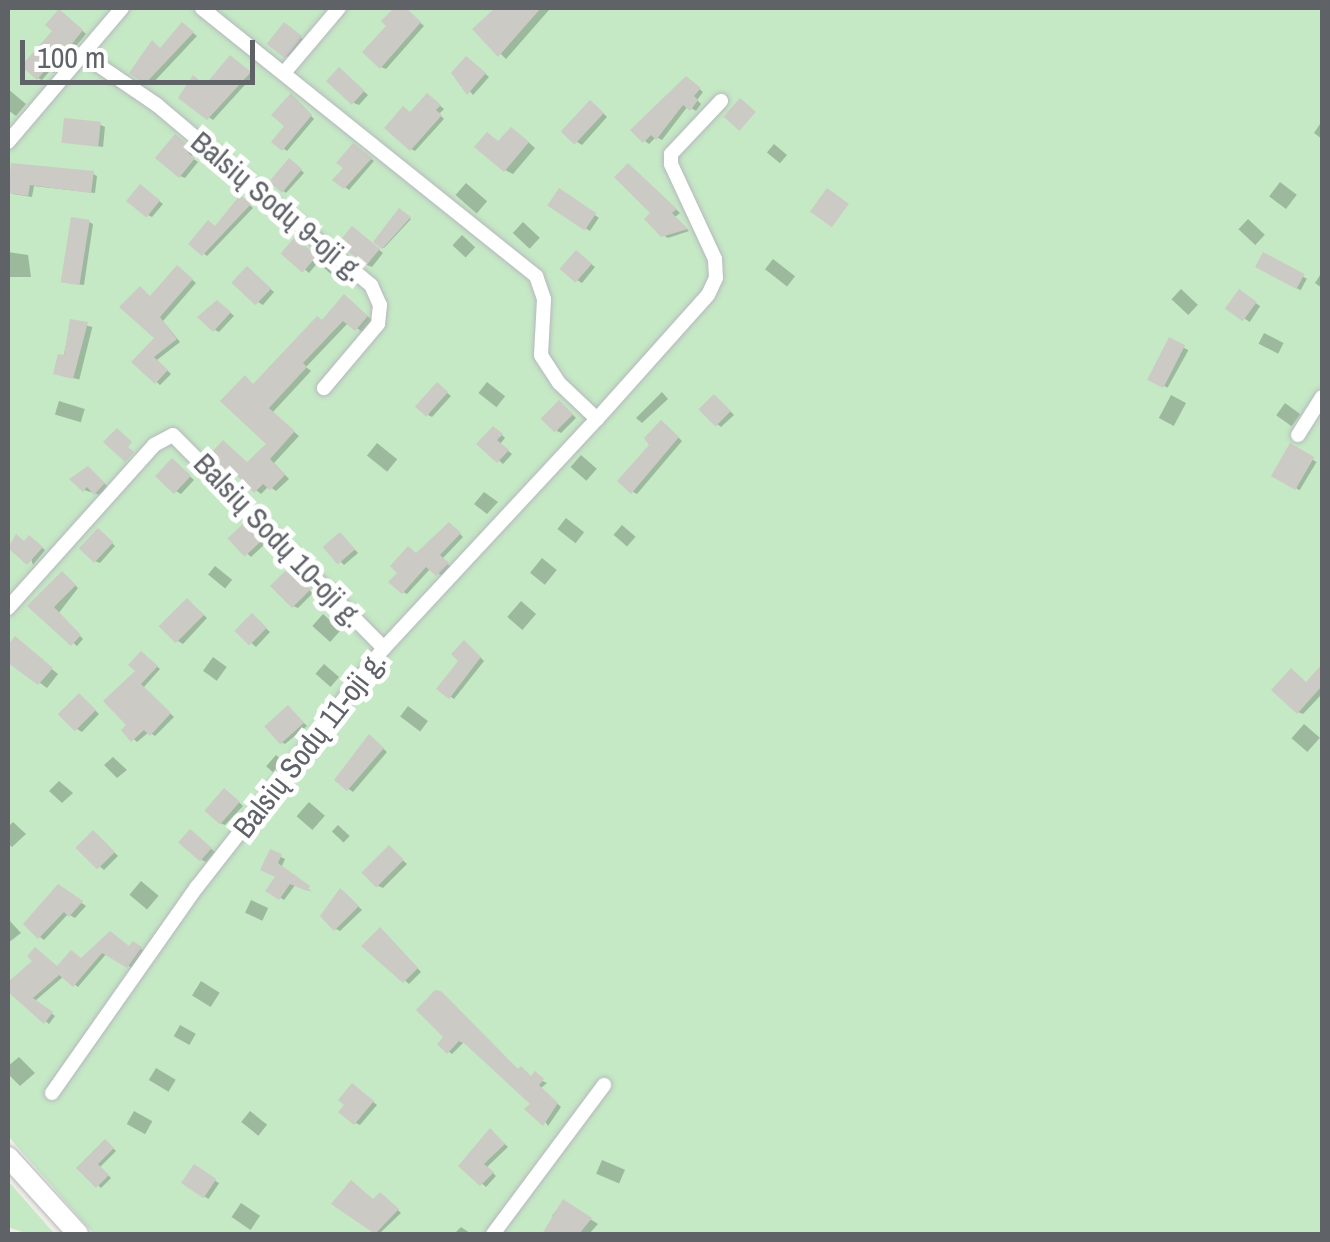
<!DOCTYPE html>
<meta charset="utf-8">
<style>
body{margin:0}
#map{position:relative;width:1330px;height:1242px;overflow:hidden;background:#f1efe8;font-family:"Archivo Narrow",sans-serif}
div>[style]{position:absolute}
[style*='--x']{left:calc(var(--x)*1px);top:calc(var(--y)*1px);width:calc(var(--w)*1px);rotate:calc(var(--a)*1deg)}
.green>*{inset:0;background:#c5e8c5}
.shadow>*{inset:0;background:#0003;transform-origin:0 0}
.building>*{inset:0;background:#cccac5;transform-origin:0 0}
.roads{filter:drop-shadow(0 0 2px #b5b8bc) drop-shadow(0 0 2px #b5b8bc)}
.minor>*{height:14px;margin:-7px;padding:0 7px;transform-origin:7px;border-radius:7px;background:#fff}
.secondary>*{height:20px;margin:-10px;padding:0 10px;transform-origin:10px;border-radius:10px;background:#fff}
span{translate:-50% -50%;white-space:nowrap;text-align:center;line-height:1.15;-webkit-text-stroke:10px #fff;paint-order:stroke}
.street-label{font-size:30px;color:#5f6368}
.frame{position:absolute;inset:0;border:10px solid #5f6368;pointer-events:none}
.scale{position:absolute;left:20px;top:40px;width:235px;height:45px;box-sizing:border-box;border:5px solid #5f6368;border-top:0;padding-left:12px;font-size:30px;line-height:35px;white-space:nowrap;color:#5f6368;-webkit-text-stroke:8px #fff;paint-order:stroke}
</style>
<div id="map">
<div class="green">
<div style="clip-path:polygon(8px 8px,1322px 8px,1322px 1234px,94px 1234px,8px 1136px)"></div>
<div style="clip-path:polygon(8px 1181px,53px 1232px,51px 1234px,28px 1234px,8px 1227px)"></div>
</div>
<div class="shadow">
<div style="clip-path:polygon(397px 8px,404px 8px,424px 26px,386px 69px,381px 67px,390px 26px,384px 21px)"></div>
<div style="clip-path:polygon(498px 8px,514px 14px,520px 8px,549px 10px,506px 59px,475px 29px)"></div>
<div style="clip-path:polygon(64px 14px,86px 34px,54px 73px,50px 71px,42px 80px,38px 78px)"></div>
<div style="clip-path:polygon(187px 28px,197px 36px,151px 85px,133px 72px)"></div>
<div style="clip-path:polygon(289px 28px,304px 40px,289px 58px,270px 43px)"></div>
<div style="clip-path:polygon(235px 61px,253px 76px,213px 120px,181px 98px,206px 88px)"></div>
<div style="clip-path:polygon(471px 61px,489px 77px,473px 95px,454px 73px)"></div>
<div style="clip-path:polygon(343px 73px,368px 95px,359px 105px,354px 103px)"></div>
<div style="clip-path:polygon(691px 82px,703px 92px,697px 100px,701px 104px,696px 111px,688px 106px,662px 140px,656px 137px,649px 144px,645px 141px)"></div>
<div style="clip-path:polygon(8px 89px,26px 104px,16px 116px,8px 110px)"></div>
<div style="clip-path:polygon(295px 98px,314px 119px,287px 151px,275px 142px,287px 126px)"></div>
<div style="clip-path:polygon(432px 99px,444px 109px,439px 114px,444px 119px,415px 151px,411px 149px,412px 114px)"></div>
<div style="clip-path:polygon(595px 105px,607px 117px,582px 145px,577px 142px)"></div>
<div style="clip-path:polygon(1322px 121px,1322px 139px,1314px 133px)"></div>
<div style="clip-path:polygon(101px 125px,105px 127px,103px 147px,64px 141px)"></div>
<div style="clip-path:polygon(519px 134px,535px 148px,513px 174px,505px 170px,500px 143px)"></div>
<div style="clip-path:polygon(179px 139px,195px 152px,191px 157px,198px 162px,185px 178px,180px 176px)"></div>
<div style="left:774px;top:144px;width:17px;height:11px;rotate:40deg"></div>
<div style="clip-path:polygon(357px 148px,374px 161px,349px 190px,336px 180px)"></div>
<div style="clip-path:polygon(294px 163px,304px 173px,286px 193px,282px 190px)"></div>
<div style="clip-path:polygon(14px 166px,93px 174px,97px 176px,95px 193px,34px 186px,32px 197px,13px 194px,9px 191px)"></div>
<div style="clip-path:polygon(632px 169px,680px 213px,675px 217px,689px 231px,668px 238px,663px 235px)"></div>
<div style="left:1280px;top:182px;width:21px;height:18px;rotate:37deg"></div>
<div style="left:466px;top:183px;width:28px;height:16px;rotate:41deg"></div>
<div style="clip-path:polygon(145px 190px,163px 204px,152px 217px,148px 215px)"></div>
<div style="left:559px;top:191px;width:48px;height:16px;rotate:34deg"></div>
<div style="clip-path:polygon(244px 200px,253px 208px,207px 256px,191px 243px,216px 228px)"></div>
<div style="clip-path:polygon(400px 211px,411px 219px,384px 248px,375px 243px)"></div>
<div style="left:1248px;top:219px;width:23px;height:14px;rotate:43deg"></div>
<div style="clip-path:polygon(89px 222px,93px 224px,84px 285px,69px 283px,65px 281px)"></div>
<div style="left:523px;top:222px;width:23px;height:15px;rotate:43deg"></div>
<div style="clip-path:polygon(357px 232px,383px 253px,372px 267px,367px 265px)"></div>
<div style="left:462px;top:235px;width:18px;height:14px;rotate:43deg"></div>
<div style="clip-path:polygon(300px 243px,320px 260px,309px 273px,285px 253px)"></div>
<div style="clip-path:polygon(8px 252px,28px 255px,31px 277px,8px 277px)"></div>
<div style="left:1264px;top:255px;width:49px;height:13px;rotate:29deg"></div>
<div style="clip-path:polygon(581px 256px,595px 267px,582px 283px,577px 280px)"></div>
<div style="left:773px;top:259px;width:28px;height:13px;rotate:38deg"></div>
<div style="clip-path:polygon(325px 263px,345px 279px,341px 283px,323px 267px)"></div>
<div style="clip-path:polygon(182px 271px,196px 283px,163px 321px,180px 342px,157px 360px,171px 374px,160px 385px,135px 362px,158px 338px,152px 299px)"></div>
<div style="clip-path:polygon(251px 272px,274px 292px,263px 305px,258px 302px)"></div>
<div style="clip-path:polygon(1322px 272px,1322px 288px,1315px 283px)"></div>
<div style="left:1181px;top:289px;width:23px;height:14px;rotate:43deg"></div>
<div style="left:1240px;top:293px;width:24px;height:19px;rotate:33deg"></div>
<div style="clip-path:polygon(350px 301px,372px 320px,362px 332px,349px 322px,306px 367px,311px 371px,272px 413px,299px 436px,274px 463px,289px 479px,276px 491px,269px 486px,261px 494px,212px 455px,248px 464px,269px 444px,255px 386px)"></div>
<div style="clip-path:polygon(222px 305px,234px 316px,219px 332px,215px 330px)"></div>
<div style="left:72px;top:322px;width:21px;height:54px;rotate:14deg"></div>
<div style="left:1264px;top:333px;width:22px;height:12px;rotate:27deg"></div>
<div style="left:1170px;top:340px;width:21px;height:43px;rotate:29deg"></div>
<div style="left:487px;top:382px;width:23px;height:14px;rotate:38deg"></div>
<div style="clip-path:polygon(441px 388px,451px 396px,432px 417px,428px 415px)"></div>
<div style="clip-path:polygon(662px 392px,668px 399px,642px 423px,636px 418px)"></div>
<div style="left:1171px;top:395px;width:17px;height:26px;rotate:28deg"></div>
<div style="clip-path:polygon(718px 399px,734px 415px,721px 427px,717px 424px)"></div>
<div style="left:59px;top:401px;width:27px;height:14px;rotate:17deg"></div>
<div style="left:1285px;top:403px;width:19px;height:15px;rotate:36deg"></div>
<div style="clip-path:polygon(564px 406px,576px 418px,561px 433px,557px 431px)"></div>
<div style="clip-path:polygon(666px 425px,682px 441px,637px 494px,633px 492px)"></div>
<div style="clip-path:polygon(498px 431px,505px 438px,500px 444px,512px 454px,503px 464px,480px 444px)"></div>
<div style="left:377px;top:443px;width:26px;height:16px;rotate:39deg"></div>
<div style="left:1290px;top:446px;width:31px;height:33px;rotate:31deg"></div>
<div style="left:581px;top:455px;width:21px;height:16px;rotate:41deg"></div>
<div style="clip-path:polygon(176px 464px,194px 480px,181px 494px,176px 491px)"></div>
<div style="clip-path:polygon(92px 472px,108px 487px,100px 495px,84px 490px)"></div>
<div style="clip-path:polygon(484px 492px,498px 502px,487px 514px,474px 504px)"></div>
<div style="left:566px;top:518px;width:23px;height:14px;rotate:38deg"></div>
<div style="left:622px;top:525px;width:18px;height:13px;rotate:41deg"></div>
<div style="clip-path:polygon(249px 528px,265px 544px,251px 557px,232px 539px)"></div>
<div style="clip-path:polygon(454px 528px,463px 537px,442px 559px,451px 567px,442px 576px,431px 568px,407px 594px,403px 592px,401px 572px)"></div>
<div style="clip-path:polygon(102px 534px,115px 546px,100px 563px,95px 561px)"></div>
<div style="clip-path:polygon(344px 538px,358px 553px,344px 565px,326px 547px)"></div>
<div style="clip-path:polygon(34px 541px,45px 550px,33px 565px,26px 543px)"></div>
<div style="left:542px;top:558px;width:19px;height:19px;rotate:39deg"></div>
<div style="left:215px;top:566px;width:22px;height:11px;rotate:39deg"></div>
<div style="clip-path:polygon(286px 574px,313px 593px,298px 608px,293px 606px)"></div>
<div style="clip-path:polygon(66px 576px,78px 588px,58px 614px,83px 639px,77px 646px,31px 606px)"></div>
<div style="left:521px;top:601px;width:20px;height:21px;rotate:41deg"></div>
<div style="clip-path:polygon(192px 604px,207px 618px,183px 644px,178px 641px)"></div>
<div style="left:323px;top:614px;width:24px;height:16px;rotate:42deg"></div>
<div style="clip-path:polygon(256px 619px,270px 632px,256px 647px,238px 631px)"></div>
<div style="clip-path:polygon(16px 640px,58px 674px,47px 688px,8px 659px,8px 649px)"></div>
<div style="clip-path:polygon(469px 646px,484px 661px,454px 699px,439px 689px)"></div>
<div style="clip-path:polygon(145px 656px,160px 669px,143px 688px,174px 717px,155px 736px,149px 732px,137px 742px,124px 730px,130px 725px,138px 671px)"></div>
<div style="left:213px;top:657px;width:17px;height:17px;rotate:36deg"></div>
<div style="left:324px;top:664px;width:20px;height:13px;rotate:41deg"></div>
<div style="clip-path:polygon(1322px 666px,1322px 694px,1303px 714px,1298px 712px,1308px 684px)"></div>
<div style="clip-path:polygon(84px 699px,99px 714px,82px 732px,77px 729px)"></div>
<div style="left:408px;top:706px;width:25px;height:13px;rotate:37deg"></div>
<div style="clip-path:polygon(289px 708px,307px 726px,285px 744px,281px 742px)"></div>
<div style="left:1304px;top:724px;width:21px;height:19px;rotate:41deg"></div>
<div style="clip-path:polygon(374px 740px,387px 752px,353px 792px,337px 780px)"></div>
<div style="left:276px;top:755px;width:9px;height:15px;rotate:41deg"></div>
<div style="clip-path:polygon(113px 757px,127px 770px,117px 778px,104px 765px)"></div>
<div style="clip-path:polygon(59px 781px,73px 793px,62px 803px,49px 791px)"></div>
<div style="clip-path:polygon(229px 793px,243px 806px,225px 825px,220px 823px)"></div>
<div style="left:309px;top:802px;width:21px;height:19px;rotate:41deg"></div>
<div style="clip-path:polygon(13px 822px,26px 834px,12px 847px,8px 844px,8px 827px)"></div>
<div style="left:338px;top:825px;width:16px;height:9px;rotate:43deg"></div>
<div style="clip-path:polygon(194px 834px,215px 852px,206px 862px,202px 860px)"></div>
<div style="clip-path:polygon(98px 836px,118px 856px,104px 870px,79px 848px)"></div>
<div style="clip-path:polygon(393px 851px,407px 864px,383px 888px,378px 886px)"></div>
<div style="clip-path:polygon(271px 852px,285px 859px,281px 868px,312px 892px,296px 884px,284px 900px,269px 890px,278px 877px)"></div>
<div style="left:141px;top:881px;width:23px;height:18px;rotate:40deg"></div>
<div style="clip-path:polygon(59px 887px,86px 906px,75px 918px,68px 914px,44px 940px,40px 937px)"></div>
<div style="clip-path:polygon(345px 893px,362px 910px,340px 931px,336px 929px)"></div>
<div style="left:251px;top:900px;width:19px;height:14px;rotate:25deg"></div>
<div style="clip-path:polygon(8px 919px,21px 933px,8px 943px)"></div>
<div style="clip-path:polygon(385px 933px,421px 972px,409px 984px,365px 946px)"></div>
<div style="clip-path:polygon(110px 934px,130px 949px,134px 944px,144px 951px,132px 968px,107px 953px,78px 987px,64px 976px,35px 1001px,55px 1016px,49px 1024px,8px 988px,35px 961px,58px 969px,82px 961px)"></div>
<div style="left:201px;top:981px;width:22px;height:17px;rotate:32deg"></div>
<div style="clip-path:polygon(441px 994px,519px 1071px,547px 1083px,541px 1088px,561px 1107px,548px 1126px,533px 1103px,464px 1042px,452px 1054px,448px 1051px)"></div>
<div style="left:180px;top:1025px;width:18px;height:13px;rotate:29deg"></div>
<div style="clip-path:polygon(19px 1057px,35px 1073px,20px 1086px,8px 1074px,8px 1066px)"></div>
<div style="left:156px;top:1068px;width:23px;height:14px;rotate:31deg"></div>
<div style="clip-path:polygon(357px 1089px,377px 1105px,360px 1125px,356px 1123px)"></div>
<div style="left:134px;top:1111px;width:21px;height:15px;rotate:29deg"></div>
<div style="left:250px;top:1111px;width:22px;height:14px;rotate:39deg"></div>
<div style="clip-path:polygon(494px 1134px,508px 1147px,487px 1167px,496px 1176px,486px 1187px,461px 1166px)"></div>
<div style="clip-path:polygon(109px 1144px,116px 1151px,100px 1167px,111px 1178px,101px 1188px,79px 1168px)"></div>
<div style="left:602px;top:1160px;width:25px;height:15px;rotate:23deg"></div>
<div style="left:195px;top:1167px;width:29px;height:19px;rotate:34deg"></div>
<div style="clip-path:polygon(385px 1197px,401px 1213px,379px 1234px,376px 1233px)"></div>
<div style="clip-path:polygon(563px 1202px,598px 1224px,589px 1234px,561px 1234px,552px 1227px,557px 1220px,552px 1216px)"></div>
<div style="left:241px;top:1203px;width:23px;height:17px;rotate:34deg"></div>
<div style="clip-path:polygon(461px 1227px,467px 1231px,470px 1234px,454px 1234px)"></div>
</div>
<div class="building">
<div style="clip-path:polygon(394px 8px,406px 8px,421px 22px,380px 69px,362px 52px,386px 26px,381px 21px)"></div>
<div style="clip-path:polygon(495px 8px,541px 8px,498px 57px,472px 29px)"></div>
<div style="clip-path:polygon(59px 9px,83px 30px,49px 73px,45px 70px,37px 80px,21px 66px,52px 31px,45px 25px)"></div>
<div style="clip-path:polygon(182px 22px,194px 32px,145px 84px,129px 73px,152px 40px,160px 48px)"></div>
<div style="left:284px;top:22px;width:23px;height:28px;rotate:38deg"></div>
<div style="clip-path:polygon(230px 55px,251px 72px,207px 120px,178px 98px,193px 75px,205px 85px)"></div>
<div style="clip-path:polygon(466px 56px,486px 73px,467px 95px,451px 73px)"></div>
<div style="left:339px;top:67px;width:35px;height:19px;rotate:43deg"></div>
<div style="clip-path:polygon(686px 76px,701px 88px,694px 96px,698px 100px,690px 111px,683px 105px,656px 140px,651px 135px,643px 143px,630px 130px)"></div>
<div style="clip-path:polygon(291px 93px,312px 115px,282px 151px,271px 142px,284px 126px,271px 115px)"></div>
<div style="clip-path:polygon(427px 93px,441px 105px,436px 110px,442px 115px,410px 151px,384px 128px,403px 106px,410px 112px)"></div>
<div style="left:740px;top:98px;width:21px;height:25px;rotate:41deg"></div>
<div style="left:590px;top:100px;width:19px;height:43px;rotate:43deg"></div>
<div style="left:64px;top:118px;width:37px;height:25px;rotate:6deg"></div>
<div style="clip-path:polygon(511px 127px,529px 142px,504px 172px,474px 147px,487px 132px,498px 141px)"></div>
<div style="clip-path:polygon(175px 134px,192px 148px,188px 153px,195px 158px,179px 178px,155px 158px)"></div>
<div style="clip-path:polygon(353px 143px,372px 158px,344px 189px,332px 180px,343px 168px,336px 163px)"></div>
<div style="left:289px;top:158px;width:17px;height:31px;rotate:40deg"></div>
<div style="clip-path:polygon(11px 163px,94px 171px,91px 193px,30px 185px,28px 196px,8px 193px)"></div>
<div style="clip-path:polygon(628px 163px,677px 209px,672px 213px,688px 229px,661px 237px,644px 219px,650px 213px,614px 177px)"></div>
<div style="left:140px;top:184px;width:26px;height:22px;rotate:39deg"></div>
<div style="left:559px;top:188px;width:45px;height:21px;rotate:34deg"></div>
<div style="left:827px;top:188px;width:27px;height:29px;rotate:36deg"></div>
<div style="clip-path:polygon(240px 195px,251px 204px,202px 256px,188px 244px,208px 220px,215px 226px)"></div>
<div style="clip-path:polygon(399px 208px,411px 217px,382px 249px,373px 242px)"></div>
<div style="left:71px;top:217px;width:19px;height:66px;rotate:9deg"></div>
<div style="left:352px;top:226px;width:36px;height:22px;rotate:39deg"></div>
<div style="left:295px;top:237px;width:29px;height:22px;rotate:41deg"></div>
<div style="left:576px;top:250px;width:21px;height:25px;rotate:41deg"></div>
<div style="left:1263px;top:252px;width:47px;height:17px;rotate:28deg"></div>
<div style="clip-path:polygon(177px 265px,193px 279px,160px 317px,177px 339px,154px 357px,168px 370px,155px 384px,131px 362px,154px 338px,119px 307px,140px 286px,150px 296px)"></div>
<div style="left:247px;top:266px;width:33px;height:23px;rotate:43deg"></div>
<div style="left:1239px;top:289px;width:22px;height:24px;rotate:36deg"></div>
<div style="clip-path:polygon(344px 294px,368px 316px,355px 331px,343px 321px,303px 363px,307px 367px,269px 408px,295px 431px,270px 459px,285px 475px,270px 490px,263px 484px,254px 493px,229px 467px,225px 470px,209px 455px,223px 440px,247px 462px,266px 444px,220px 401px,245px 375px,253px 384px,317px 316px,322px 320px)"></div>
<div style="clip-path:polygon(217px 300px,231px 312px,213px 332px,197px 317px)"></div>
<div style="clip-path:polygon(70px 319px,88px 322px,73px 379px,53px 374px,58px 354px,64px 355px)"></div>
<div style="left:1169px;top:337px;width:18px;height:48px;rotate:27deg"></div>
<div style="left:437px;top:382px;width:15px;height:33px;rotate:42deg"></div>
<div style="left:714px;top:394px;width:24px;height:22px;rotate:45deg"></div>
<div style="left:559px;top:400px;width:20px;height:26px;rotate:45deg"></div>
<div style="clip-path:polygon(661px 420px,679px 437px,631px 494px,617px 481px,649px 445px,644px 438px)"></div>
<div style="clip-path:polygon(493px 426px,503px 434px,497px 440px,509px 450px,497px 463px,476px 444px)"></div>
<div style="clip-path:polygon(117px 428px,132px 442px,128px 447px,134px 452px,125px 462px,103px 442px)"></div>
<div style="left:1290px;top:443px;width:28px;height:38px;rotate:30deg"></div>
<div style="left:172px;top:458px;width:26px;height:25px;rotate:43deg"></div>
<div style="clip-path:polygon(88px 466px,105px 483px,94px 495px,87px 487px,83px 492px,69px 479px)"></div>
<div style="left:245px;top:522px;width:25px;height:24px;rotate:47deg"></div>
<div style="clip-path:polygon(449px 522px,461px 533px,440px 555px,449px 563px,436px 576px,426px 567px,402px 594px,388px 582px,397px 573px,390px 566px,408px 546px,416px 553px)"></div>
<div style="left:98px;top:528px;width:21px;height:28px;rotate:43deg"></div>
<div style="left:340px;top:532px;width:23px;height:23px;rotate:49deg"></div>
<div style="clip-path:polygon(16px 534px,24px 541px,29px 535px,43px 547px,27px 565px,8px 548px)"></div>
<div style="clip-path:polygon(62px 571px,76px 585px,54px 607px,81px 635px,71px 646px,27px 606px)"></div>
<div style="clip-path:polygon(285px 571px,311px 589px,292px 608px,270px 586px)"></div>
<div style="left:187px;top:598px;width:24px;height:40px;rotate:45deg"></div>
<div style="left:252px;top:613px;width:21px;height:25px;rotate:45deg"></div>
<div style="clip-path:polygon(15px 636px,53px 668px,38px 685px,8px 663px,8px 645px)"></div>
<div style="clip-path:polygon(464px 640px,481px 657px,449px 699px,436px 689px,458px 661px,451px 654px)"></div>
<div style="clip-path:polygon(141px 651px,158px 666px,141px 684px,171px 713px,150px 736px,144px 730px,131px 742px,121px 730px,126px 725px,103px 701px,135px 671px,128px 665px)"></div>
<div style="clip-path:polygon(1322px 664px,1322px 686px,1297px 714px,1271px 690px,1291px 668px,1306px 682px)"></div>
<div style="left:79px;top:693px;width:24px;height:30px;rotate:45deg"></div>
<div style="left:288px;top:705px;width:24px;height:32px;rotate:48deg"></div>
<div style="clip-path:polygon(369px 734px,384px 748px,347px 791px,334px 780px)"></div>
<div style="left:224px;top:788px;width:21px;height:30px;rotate:41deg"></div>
<div style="left:190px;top:829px;width:29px;height:18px;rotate:41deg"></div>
<div style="left:93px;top:830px;width:31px;height:25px;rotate:45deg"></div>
<div style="left:389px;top:845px;width:21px;height:39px;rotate:45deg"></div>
<div style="clip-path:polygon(270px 849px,282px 854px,278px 863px,310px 886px,307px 891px,290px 884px,279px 900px,265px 891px,275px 877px,260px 870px)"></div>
<div style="clip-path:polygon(58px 884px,83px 901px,69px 917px,64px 912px,38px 939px,23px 924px)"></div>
<div style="clip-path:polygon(340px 888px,359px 906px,334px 931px,320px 916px)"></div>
<div style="clip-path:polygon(380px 927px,418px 968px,403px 983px,361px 946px)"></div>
<div style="clip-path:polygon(110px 931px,129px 946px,133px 941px,142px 947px,127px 968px,102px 953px,73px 987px,59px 975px,33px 998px,53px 1012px,44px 1024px,8px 992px,8px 982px,32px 961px,27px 956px,35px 947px,57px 966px,71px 950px,81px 958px)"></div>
<div style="clip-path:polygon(435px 990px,441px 991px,518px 1069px,521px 1066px,531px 1076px,535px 1071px,544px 1079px,539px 1085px,558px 1103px,543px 1126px,524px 1109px,530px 1104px,465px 1044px,459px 1041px,447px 1054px,437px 1044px,443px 1037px,416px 1010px)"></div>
<div style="clip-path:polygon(352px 1083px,374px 1101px,354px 1125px,338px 1112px,344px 1105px,338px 1100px)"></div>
<div style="clip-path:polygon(490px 1128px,505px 1144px,484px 1164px,494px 1172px,480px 1186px,458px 1166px)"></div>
<div style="clip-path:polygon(105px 1139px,114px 1148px,98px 1164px,109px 1175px,96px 1188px,76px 1168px)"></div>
<div style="left:194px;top:1164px;width:27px;height:23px;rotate:34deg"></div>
<div style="clip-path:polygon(351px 1180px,373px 1199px,380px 1192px,399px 1209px,375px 1234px,331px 1204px)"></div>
<div style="clip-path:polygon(563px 1199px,592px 1218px,579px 1234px,542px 1234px)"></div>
</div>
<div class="roads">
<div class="minor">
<div style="--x:82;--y:54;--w:91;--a:34.2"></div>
<div style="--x:157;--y:105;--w:280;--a:40.1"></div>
<div style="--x:371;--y:285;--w:22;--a:66"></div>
<div style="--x:380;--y:305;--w:19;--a:96"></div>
<div style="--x:378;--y:324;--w:84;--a:130.2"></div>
<div style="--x:284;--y:73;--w:85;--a:-49.8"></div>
<div style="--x:8;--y:142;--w:176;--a:-49.6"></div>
<div style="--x:597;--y:419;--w:166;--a:-48.2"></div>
<div style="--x:708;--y:295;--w:19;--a:-65"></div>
<div style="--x:716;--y:278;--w:19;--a:-93"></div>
<div style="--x:715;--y:259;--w:105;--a:-114.9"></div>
<div style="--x:671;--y:164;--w:10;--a:-90"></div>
<div style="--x:671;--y:154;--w:73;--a:-46.7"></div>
<div style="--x:1298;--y:435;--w:45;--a:-57.7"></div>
<div style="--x:8;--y:608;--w:219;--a:-48.1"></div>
<div style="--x:154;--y:445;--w:21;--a:-28"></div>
<div style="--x:173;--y:435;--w:300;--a:45.3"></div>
<div style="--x:52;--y:1093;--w:252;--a:-54.9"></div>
<div style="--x:197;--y:887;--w:303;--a:-52"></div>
<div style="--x:384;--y:648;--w:313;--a:-47.1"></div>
<div style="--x:597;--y:419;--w:52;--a:-136.5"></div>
<div style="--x:559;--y:383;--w:33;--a:-123"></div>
<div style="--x:541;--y:355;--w:56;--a:-86.9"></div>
<div style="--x:544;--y:299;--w:24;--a:-109"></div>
<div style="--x:536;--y:276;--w:428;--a:-141.3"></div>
<div style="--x:493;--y:1234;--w:186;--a:-53.3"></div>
</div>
<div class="secondary">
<div style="--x:8;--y:1157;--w:104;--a:47.7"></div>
</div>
</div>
<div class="street-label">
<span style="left:278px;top:206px;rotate:40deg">Balsių Sodų 9-oji g.</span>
<span style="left:279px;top:540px;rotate:46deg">Balsių Sodų 10-oji g.</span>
<span style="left:309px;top:744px;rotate:-52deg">Balsių Sodų 11-oji g.</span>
</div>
<div class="frame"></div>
<div class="scale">100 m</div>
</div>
